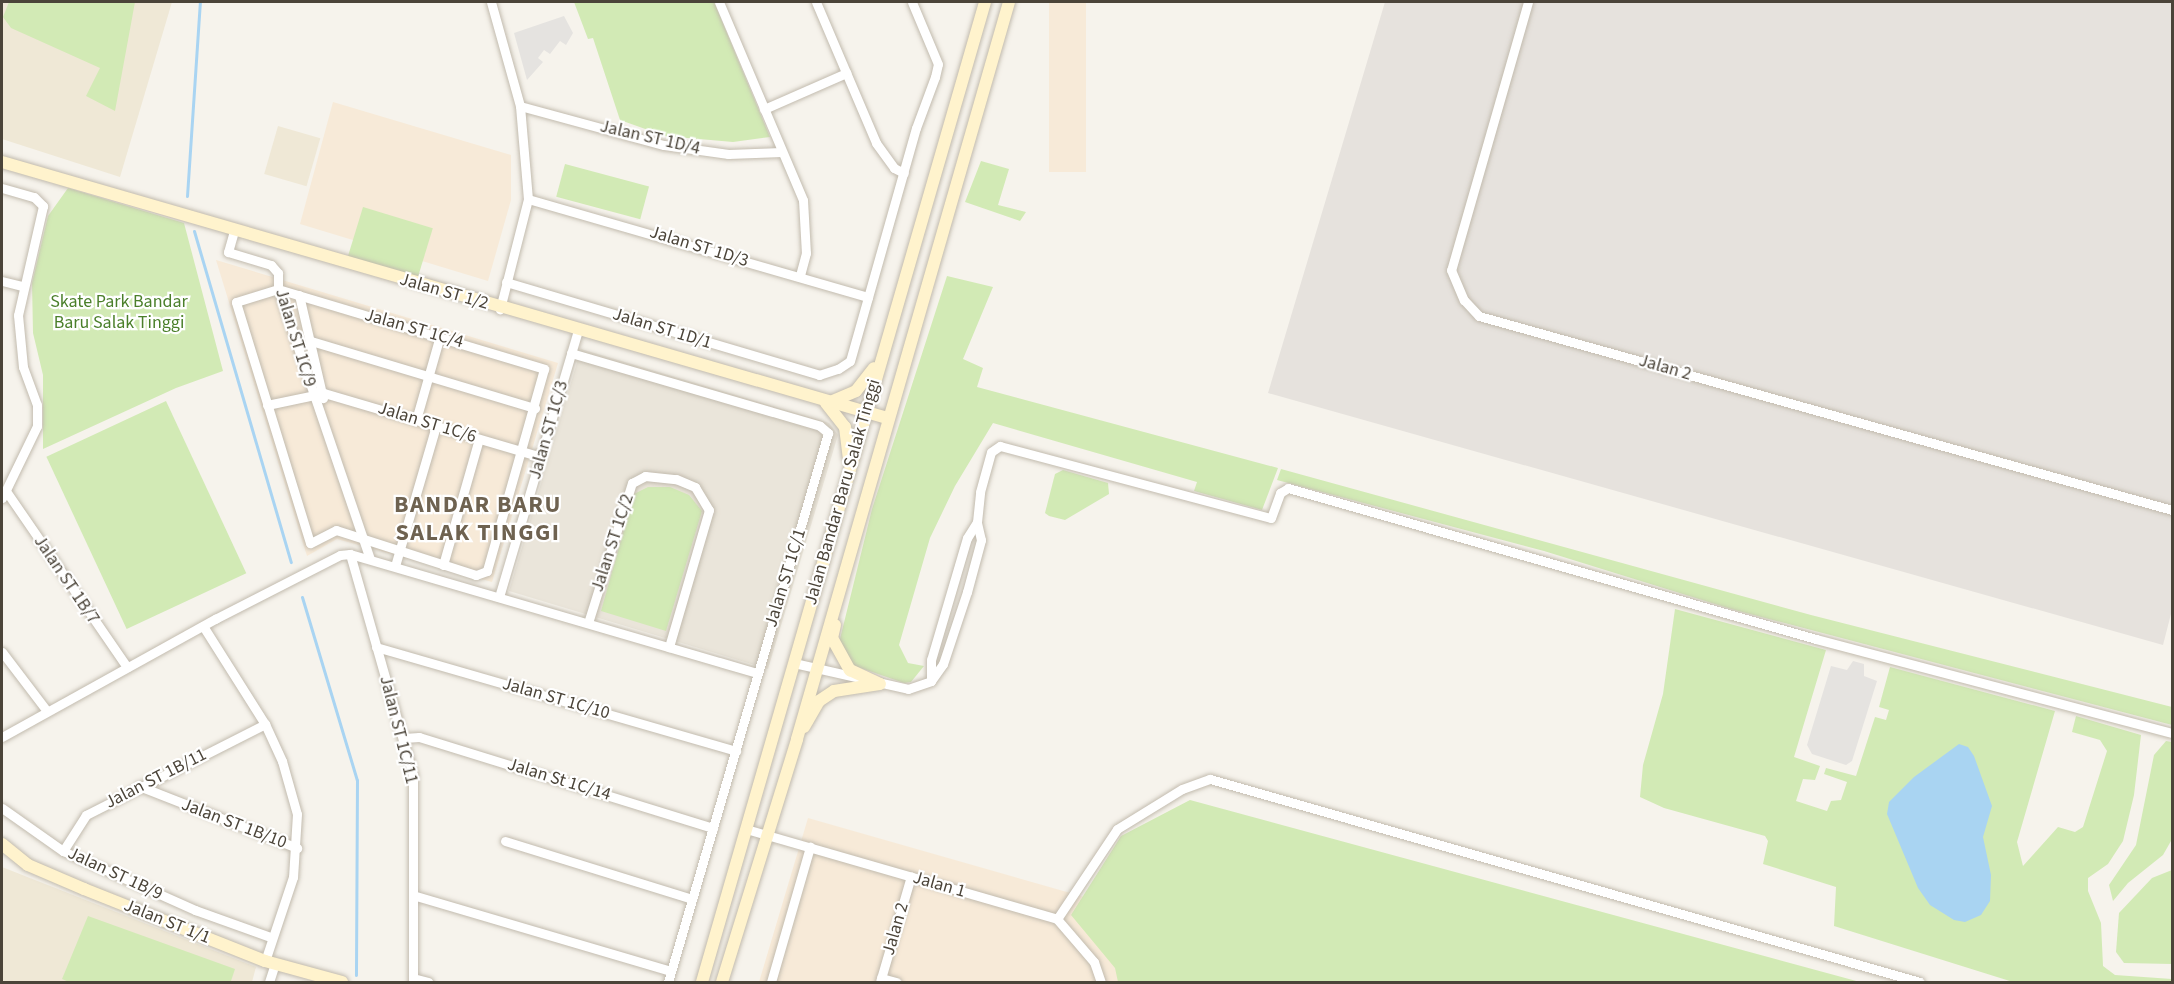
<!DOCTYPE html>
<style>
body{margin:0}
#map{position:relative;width:2174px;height:984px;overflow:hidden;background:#f6f3ec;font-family:"Source Sans 3",sans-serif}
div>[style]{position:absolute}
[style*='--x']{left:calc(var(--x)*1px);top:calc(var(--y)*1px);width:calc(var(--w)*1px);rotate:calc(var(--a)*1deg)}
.residential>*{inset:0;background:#eae5da}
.commercial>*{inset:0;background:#f7ead8;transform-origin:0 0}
.industrial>*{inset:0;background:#e6e2dd}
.education>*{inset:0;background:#efe8d6;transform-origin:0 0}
.green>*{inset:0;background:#d2eab5;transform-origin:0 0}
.parking>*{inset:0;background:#e5e3e0}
.water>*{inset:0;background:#a9d4f2}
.stream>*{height:3px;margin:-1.5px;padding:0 1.5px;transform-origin:1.5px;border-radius:1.5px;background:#a9d4f2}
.roads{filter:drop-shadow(0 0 2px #c2bbae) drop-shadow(0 0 2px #c2bbae)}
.street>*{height:9px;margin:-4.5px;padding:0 4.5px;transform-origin:4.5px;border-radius:4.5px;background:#fff}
.secondary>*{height:12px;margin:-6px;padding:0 6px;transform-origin:6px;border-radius:6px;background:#fff3cd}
span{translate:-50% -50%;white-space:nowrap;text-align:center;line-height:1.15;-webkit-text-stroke:4.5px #fff;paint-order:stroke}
.street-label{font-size:18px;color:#4b4439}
.park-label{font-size:18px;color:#4a7f2a}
.district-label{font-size:24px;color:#6e6250;font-weight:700;letter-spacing:1.5px}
.frame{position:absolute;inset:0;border:3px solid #4b4439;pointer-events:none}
</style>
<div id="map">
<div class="residential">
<div style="clip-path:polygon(581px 349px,829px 423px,838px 435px,768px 669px,509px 591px)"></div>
</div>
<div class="commercial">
<div style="left:1049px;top:2px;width:37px;height:170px"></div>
<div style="clip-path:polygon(333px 102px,511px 155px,511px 200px,488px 281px,300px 224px)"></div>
<div style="clip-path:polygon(216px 260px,558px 363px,492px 582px,337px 539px,307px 556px)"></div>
<div style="clip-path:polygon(808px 818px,1158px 918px,1139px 982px,759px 982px)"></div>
</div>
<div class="industrial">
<div style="clip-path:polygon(1385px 2px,2172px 2px,2172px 610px,2163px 645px,1268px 393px)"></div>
</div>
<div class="education">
<div style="clip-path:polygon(2px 2px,172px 2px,120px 177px,2px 139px)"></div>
<div style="left:278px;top:126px;width:44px;height:50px;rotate:16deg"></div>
<div style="clip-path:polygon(2px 867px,256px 967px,252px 982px,2px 982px)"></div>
</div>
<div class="green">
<div style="clip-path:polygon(9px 2px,135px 2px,115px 111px,86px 96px,100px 68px,11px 28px,3px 17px)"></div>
<div style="clip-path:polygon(574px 2px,714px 2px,770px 137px,733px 142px,665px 136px,620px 120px,593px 38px,588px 39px)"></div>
<div style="clip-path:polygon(981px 161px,1009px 169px,998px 205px,1026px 212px,1020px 221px,965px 202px)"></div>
<div style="left:565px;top:164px;width:87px;height:34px;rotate:15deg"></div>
<div style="clip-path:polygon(68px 188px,184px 223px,223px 371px,176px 388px,43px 449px,43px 375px,33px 333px,32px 283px,48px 216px)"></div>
<div style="left:363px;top:207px;width:73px;height:57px;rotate:17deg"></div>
<div style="clip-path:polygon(947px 276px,993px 287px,963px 359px,983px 368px,977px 387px,1278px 468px,1262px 510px,1194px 491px,1197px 482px,993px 423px,955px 486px,930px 538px,899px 645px,908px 663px,924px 666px,911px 682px,904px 683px,849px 664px,839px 643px,872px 509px)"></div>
<div style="left:166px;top:401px;width:190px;height:132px;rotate:65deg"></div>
<div style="clip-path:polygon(1281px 469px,1811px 615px,2172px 707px,2172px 725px,1731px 609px,1544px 551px,1277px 480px)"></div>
<div style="clip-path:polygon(1063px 470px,1108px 483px,1109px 494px,1065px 520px,1049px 516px,1045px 513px,1055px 474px)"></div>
<div style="clip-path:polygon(648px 487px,670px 487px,689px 495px,702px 511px,666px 631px,601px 611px,634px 494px)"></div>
<div style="clip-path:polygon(1675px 609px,1826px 650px,1794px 757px,1820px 766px,1815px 780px,1803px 779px,1796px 801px,1827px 811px,1831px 801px,1841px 800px,1847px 782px,1824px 774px,1826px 768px,1856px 776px,1875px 717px,1886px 720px,1889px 710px,1879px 707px,1890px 667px,2055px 711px,2017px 842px,2023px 866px,2058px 827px,2075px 832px,2083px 827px,2107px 751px,2100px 740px,2072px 732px,2076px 716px,2141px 735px,2134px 795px,2123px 841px,2108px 864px,2088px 878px,2088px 891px,2101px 923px,2103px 966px,2115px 975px,2172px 979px,2172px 982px,2013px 982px,1834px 926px,1836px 887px,1763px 864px,1768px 841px,1765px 836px,1664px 808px,1640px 797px,1643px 765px,1663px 694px)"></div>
<div style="clip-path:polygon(2166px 741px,2172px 742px,2171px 841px,2163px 855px,2128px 883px,2113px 901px,2109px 885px,2136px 845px,2154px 755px)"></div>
<div style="clip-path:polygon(1190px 800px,1860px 982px,1118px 982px,1115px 968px,1071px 915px,1121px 836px)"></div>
<div style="clip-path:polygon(2172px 870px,2172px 964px,2124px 963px,2116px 952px,2119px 913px,2152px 878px)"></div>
<div style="clip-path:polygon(88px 916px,235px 969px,231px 981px,69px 982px,62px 979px)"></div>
</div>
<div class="parking">
<div style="clip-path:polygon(564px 16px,573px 33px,566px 45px,560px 41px,550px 54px,544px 50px,538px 58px,543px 62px,527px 80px,514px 33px)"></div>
<div style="clip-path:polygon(1853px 661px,1864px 664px,1864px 676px,1877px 681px,1852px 761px,1846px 765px,1812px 754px,1807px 745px,1831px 666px,1847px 670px)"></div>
</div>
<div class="water">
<div style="clip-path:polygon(1959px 744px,1968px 747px,1974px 756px,1992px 806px,1983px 837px,1991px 875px,1990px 901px,1981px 915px,1965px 922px,1954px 920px,1930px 905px,1918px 888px,1887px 814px,1889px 802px,1914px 777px)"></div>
</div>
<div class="stream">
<div style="--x:187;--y:196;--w:194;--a:-86.2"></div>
<div style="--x:194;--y:231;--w:345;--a:73.7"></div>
<div style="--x:302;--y:597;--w:191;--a:73.3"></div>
<div style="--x:357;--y:780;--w:195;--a:90.3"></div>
</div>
<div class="roads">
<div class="street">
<div style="--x:491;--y:2;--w:108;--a:74.4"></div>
<div style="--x:520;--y:106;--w:93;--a:85.1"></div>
<div style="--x:528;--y:199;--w:114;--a:104.3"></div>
<div style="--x:719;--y:2;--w:215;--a:67"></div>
<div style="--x:803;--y:200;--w:53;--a:86.8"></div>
<div style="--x:806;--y:253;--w:24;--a:105"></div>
<div style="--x:816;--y:2;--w:153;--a:66.9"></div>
<div style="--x:876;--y:143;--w:31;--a:54"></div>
<div style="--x:894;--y:168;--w:11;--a:27"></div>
<div style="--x:1528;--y:2;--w:279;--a:106"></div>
<div style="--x:1451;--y:270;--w:33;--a:67"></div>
<div style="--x:1464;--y:300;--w:22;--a:47"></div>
<div style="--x:1479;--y:316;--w:720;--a:15.64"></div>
<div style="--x:520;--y:106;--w:149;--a:15.2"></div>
<div style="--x:664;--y:145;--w:65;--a:8"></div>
<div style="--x:728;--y:154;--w:54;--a:-2.1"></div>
<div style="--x:764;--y:109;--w:90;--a:-23.7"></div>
<div style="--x:2;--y:188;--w:33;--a:16"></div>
<div style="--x:34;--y:197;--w:13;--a:45"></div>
<div style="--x:43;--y:206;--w:112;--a:102.9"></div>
<div style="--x:18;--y:315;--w:52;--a:84.5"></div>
<div style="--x:23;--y:367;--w:40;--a:69.8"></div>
<div style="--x:37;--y:405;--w:21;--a:90"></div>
<div style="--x:37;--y:426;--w:80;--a:115.9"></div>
<div style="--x:528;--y:199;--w:354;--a:16.1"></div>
<div style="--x:234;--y:231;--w:22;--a:106"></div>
<div style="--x:228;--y:252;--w:45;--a:16.8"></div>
<div style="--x:271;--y:265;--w:11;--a:49"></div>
<div style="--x:278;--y:273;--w:16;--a:90"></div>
<div style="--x:278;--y:289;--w:285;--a:71.2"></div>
<div style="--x:2;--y:281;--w:21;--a:14"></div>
<div style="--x:506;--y:282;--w:327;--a:16.5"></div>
<div style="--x:819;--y:375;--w:20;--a:-18"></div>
<div style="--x:838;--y:369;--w:14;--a:-34"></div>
<div style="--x:850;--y:361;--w:242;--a:-74.2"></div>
<div style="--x:916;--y:128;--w:54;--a:-69.6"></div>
<div style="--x:935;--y:77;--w:13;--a:-77"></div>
<div style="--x:938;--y:64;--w:67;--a:-112.8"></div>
<div style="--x:278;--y:289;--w:278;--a:16.7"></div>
<div style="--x:544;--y:369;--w:210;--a:105.8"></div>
<div style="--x:487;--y:571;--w:12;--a:160"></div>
<div style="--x:476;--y:575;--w:147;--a:-162.2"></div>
<div style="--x:336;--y:530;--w:29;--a:153"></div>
<div style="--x:310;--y:543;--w:252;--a:-107.1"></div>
<div style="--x:236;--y:302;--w:44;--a:-17.2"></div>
<div style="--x:299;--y:295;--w:106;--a:76.9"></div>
<div style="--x:311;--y:341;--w:234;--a:16.7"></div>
<div style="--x:571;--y:353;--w:259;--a:16.3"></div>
<div style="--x:820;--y:426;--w:11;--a:41"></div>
<div style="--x:828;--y:433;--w:572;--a:106.25"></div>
<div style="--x:267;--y:405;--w:58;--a:-11.9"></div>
<div style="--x:324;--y:393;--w:226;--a:16.4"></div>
<div style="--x:416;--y:420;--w:87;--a:-74.1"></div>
<div style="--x:6;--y:491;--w:214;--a:55.5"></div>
<div style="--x:350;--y:554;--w:230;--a:74.1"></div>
<div style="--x:413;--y:775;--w:207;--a:90"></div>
<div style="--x:443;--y:565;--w:131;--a:-74.1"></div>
<div style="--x:395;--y:566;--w:146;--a:-73.7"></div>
<div style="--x:499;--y:597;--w:277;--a:-73.5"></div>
<div style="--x:588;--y:623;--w:147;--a:-72.6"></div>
<div style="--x:632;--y:483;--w:15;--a:-28"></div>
<div style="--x:645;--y:476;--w:31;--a:6"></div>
<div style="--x:676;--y:479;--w:21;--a:23"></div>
<div style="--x:695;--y:487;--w:27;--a:59"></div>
<div style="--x:709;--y:510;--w:143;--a:106.3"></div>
<div style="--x:203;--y:626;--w:116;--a:57.7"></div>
<div style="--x:265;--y:724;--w:41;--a:65.3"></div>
<div style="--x:282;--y:761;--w:55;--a:74.2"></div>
<div style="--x:297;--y:814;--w:63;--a:93.6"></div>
<div style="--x:293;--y:877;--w:89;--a:108.4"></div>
<div style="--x:376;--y:647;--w:375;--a:16.1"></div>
<div style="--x:2;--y:652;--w:74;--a:52.7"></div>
<div style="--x:794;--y:663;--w:117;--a:12.8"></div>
<div style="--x:908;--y:689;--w:24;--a:-19"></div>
<div style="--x:931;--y:681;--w:21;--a:-55"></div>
<div style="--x:943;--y:664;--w:76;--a:-71.6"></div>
<div style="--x:967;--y:592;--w:54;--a:-74.9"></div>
<div style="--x:981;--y:540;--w:18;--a:-103"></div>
<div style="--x:977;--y:522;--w:30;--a:-84"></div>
<div style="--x:980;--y:492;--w:41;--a:-74.6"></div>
<div style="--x:991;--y:452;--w:11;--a:-34"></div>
<div style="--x:1000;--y:446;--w:280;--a:14.9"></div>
<div style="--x:1271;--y:518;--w:27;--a:-70"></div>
<div style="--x:1280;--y:493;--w:9;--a:-32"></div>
<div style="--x:1288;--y:488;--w:549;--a:15.96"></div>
<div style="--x:1816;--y:639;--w:368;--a:14.8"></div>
<div style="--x:931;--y:681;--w:21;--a:-90"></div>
<div style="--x:931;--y:660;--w:127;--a:-73.6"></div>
<div style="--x:967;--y:538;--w:19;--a:-58"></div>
<div style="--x:2;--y:737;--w:244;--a:-29"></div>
<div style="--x:215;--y:619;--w:140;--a:-27.1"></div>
<div style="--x:340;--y:555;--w:10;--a:-6"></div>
<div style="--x:350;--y:554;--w:424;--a:16.3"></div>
<div style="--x:404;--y:738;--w:15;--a:-4"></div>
<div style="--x:419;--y:737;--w:308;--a:17.2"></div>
<div style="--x:139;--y:786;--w:170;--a:21.4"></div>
<div style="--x:2;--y:808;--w:75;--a:35.2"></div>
<div style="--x:63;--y:851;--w:145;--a:24.1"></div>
<div style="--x:195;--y:910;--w:80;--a:19.8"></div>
<div style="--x:746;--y:829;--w:324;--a:16.1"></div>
<div style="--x:1057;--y:919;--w:57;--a:49.3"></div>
<div style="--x:1094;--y:962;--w:21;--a:71"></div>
<div style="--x:505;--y:841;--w:196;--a:17.2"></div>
<div style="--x:63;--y:851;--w:43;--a:-57.4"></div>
<div style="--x:86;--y:815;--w:201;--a:-26.9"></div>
<div style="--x:416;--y:896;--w:266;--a:16.4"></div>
<div style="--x:1057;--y:919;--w:108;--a:-56.3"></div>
<div style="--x:1117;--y:829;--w:76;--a:-31.6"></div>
<div style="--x:1182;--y:789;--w:30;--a:-20"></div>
<div style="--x:1210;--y:779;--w:738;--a:15.96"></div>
<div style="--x:413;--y:978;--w:16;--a:15"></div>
<div style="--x:881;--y:978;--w:16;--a:15"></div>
<div style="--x:269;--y:982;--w:19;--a:-72"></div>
<div style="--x:771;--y:982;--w:141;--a:-73.9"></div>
<div style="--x:880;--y:982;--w:110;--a:-73.7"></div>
</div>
<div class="secondary">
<div style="--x:2;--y:162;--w:921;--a:16.13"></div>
<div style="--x:826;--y:403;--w:31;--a:52"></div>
<div style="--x:845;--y:427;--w:31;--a:83"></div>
<div style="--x:828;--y:403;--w:30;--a:-23"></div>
<div style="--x:856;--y:391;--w:29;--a:-52"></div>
<div style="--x:835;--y:625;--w:13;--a:103"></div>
<div style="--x:832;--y:638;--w:37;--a:61"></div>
<div style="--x:850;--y:670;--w:33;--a:25"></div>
<div style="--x:804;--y:727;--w:30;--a:-60"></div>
<div style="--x:819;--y:701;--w:18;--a:-34"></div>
<div style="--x:834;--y:691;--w:46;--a:-8.8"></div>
<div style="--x:2;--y:844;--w:33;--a:39"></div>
<div style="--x:28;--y:865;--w:61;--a:23.2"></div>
<div style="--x:84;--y:889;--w:195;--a:21.7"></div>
<div style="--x:265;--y:961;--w:80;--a:15.3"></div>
<div style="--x:702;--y:982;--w:1020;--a:-73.89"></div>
<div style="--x:722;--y:982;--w:254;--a:-72.8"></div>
<div style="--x:797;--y:739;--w:767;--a:-73.95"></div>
</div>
</div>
<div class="street-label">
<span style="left:650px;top:138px;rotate:13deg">Jalan ST 1D/4</span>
<span style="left:699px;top:247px;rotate:17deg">Jalan ST 1D/3</span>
<span style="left:444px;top:292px;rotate:16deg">Jalan ST 1/2</span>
<span style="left:414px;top:329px;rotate:16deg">Jalan ST 1C/4</span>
<span style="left:662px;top:329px;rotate:17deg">Jalan ST 1D/1</span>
<span style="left:295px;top:338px;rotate:73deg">Jalan ST 1C/9</span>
<span style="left:1665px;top:368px;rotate:16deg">Jalan 2</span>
<span style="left:427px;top:423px;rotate:17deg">Jalan ST 1C/6</span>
<span style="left:549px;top:430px;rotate:-74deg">Jalan ST 1C/3</span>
<span style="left:843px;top:492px;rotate:-74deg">Jalan Bandar Baru Salak Tinggi</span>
<span style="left:613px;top:543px;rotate:-72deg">Jalan ST 1C/2</span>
<span style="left:786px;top:578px;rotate:-73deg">Jalan ST 1C/1</span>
<span style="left:66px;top:580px;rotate:56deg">Jalan ST 1B/7</span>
<span style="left:556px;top:699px;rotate:16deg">Jalan ST 1C/10</span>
<span style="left:398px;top:730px;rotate:76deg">Jalan ST 1C/11</span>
<span style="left:156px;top:779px;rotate:-27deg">Jalan ST 1B/11</span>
<span style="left:559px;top:780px;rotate:17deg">Jalan St 1C/14</span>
<span style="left:234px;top:824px;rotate:21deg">Jalan ST 1B/10</span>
<span style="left:115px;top:874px;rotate:25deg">Jalan ST 1B/9</span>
<span style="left:939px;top:885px;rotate:16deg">Jalan 1</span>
<span style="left:167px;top:922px;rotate:22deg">Jalan ST 1/1</span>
<span style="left:896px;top:929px;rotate:-74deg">Jalan 2</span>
</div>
<div class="park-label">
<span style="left:119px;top:313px">Skate Park Bandar<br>Baru Salak Tinggi</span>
</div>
<div class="district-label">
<span style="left:478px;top:519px">BANDAR BARU<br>SALAK TINGGI</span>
</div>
<div class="frame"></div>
</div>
